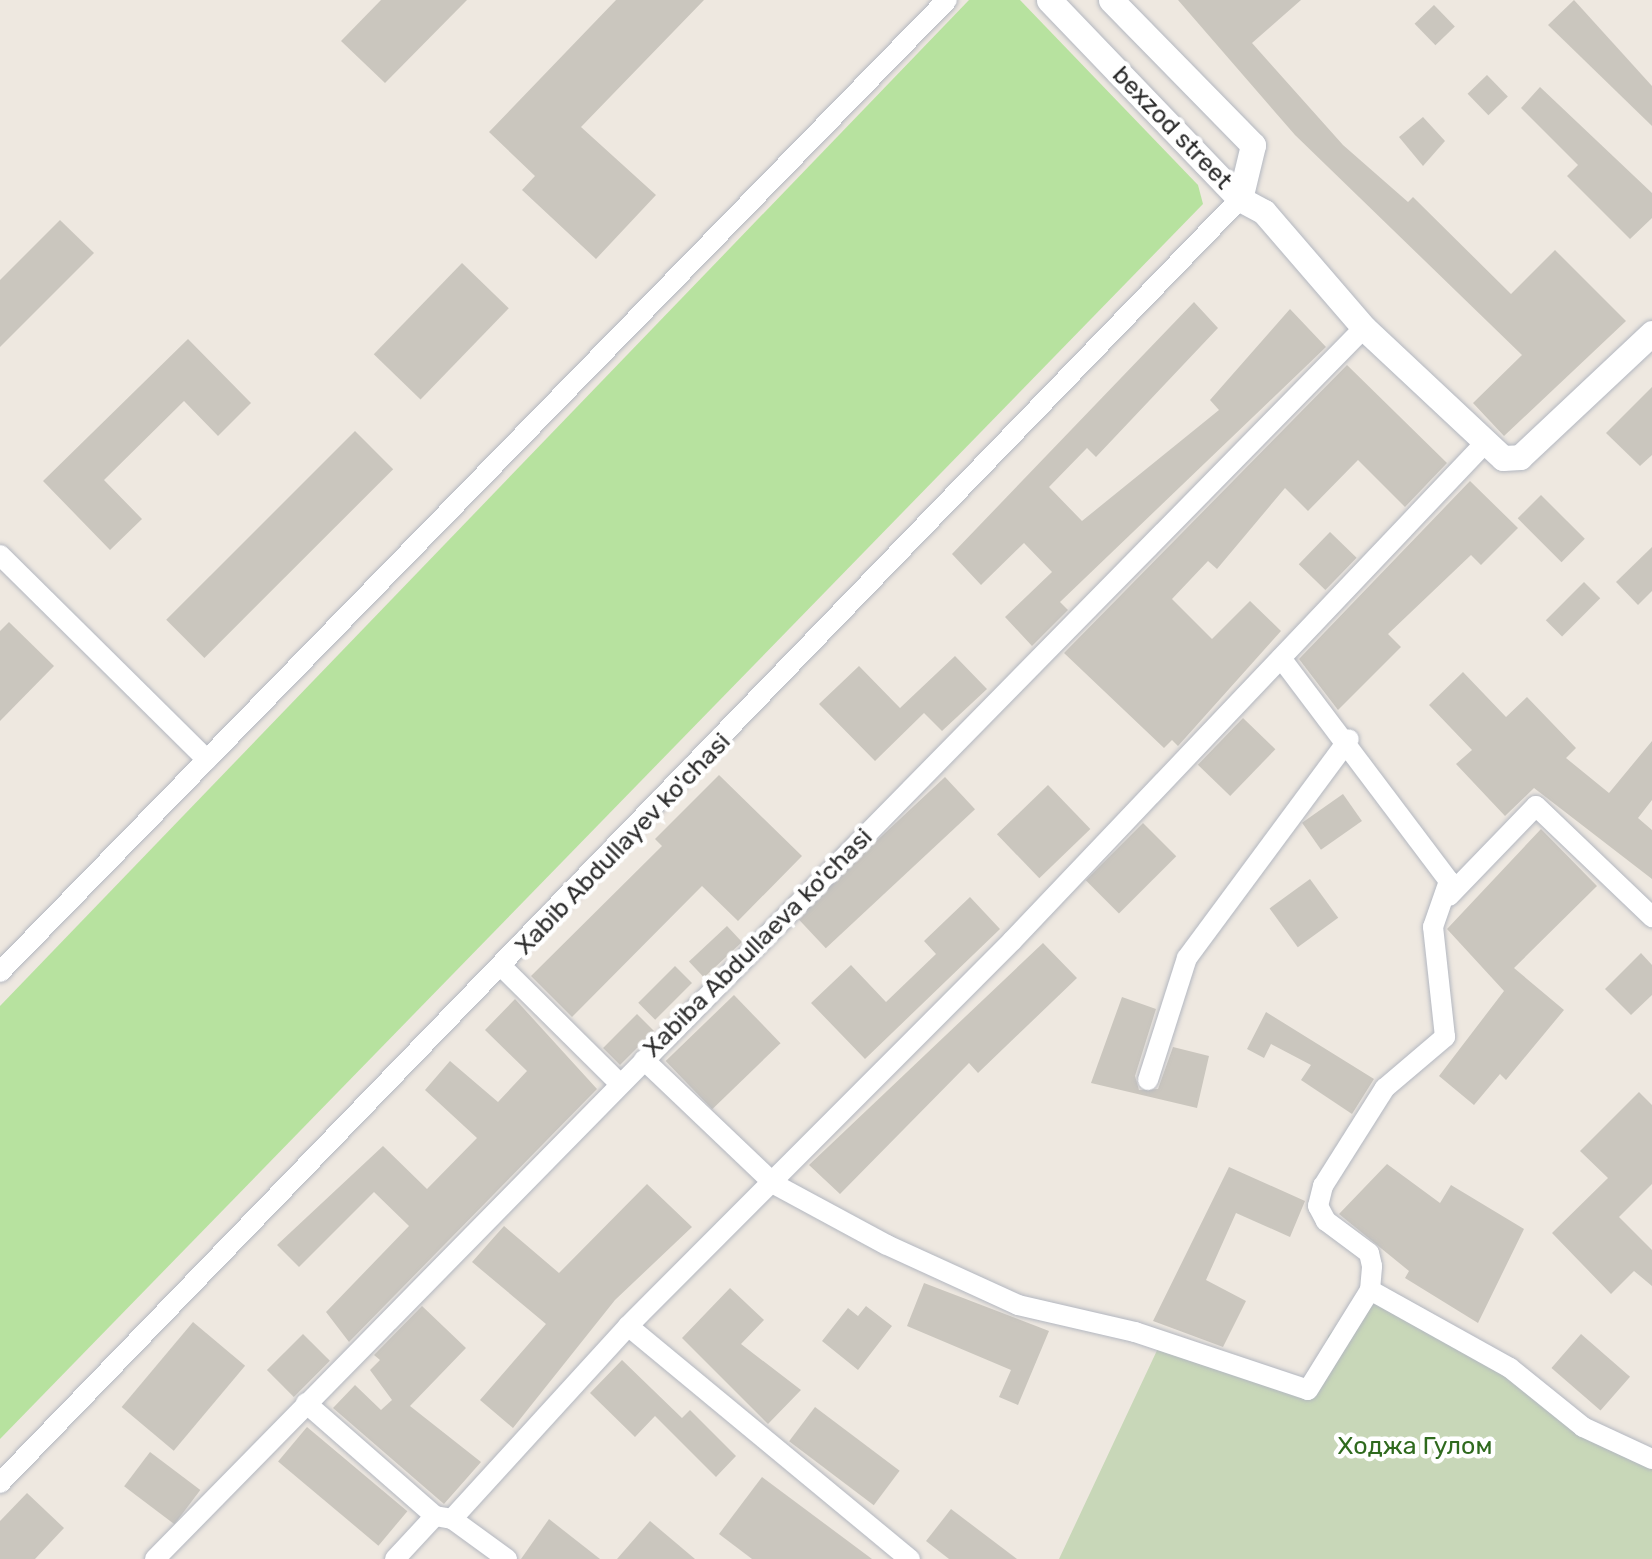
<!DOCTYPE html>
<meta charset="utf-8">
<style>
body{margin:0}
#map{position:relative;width:1652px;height:1559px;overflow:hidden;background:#eee8e0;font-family:Rubik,sans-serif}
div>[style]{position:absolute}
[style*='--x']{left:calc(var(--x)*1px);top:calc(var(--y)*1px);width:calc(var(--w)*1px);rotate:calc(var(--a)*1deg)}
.green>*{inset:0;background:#b7e29f}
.cemetery>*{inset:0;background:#c8d7b8}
.building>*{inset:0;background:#cac6be;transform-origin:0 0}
.roads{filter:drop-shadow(0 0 2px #b3b7c0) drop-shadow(0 0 2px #b3b7c0)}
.minor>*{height:20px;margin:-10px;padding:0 10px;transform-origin:10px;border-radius:10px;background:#fff}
.tertiary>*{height:25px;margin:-12.5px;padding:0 12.5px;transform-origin:12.5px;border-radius:12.5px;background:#fff}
span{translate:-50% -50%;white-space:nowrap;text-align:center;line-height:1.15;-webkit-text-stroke:9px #fff;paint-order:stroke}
.street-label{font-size:25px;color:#2d2d2d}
.park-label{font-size:25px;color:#2f6a1e}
</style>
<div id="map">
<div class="green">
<div style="clip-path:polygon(969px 0,1020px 0,1198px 185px,1203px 204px,0 1439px,0 1006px)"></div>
</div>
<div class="cemetery">
<div style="clip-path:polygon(1370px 1290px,1652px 1459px,1652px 1559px,1059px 1559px,1160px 1344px,1312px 1397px,1328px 1336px)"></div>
</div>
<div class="building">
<div style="clip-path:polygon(381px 0,467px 0,385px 83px,341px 41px)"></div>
<div style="clip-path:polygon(616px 0,704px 0,581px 127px,656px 195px,596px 259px,522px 190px,535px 176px,489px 132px)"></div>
<div style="clip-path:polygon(1178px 0,1301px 0,1252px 43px,1343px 145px,1408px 202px,1413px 197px,1511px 294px,1555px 250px,1626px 321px,1504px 436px,1473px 403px,1522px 355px,1295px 135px)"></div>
<div style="clip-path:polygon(1574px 0,1652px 86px,1652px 126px,1548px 25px)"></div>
<div style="left:1434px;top:5px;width:30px;height:27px;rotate:46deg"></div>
<div style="left:1487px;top:75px;width:30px;height:27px;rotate:46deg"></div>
<div style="clip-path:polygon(1540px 87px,1652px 193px,1652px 218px,1630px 239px,1567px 176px,1578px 165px,1521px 108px)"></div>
<div style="clip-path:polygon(1423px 117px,1445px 141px,1423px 166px,1399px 137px)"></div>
<div style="clip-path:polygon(60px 220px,94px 253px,0 347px,0 280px)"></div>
<div style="left:462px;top:263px;width:65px;height:127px;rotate:44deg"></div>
<div style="clip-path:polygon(1194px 302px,1218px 328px,1096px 457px,1087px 448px,1049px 487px,1082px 521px,1219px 410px,1210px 400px,1290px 309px,1326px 347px,1060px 602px,1068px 610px,1032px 646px,1005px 617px,1052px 572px,1024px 543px,981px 585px,952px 554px)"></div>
<div style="clip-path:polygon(188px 339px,251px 403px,218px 436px,184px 401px,104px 480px,142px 519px,110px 550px,43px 481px)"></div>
<div style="clip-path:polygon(1347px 365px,1447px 463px,1405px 507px,1358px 460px,1308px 511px,1285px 488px,1217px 569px,1208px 561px,1172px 599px,1212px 639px,1250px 601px,1281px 631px,1178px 746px,1172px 740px,1164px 748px,1064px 653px)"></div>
<div style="clip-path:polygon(1652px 387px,1652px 455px,1640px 466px,1606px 433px)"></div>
<div style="left:355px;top:431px;width:54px;height:267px;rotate:45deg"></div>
<div style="clip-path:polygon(1470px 481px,1518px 528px,1481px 565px,1471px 555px,1388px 634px,1401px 647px,1338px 710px,1299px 659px)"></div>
<div style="left:1541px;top:495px;width:62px;height:33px;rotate:45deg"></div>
<div style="left:1330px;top:532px;width:37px;height:45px;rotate:44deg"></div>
<div style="clip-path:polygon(1652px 547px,1652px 591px,1638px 605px,1616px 582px)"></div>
<div style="left:1584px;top:582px;width:23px;height:54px;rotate:45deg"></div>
<div style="clip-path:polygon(9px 622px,54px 666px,0 721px,0 631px)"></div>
<div style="clip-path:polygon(955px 656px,987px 689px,942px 731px,924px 713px,875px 761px,819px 704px,859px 666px,900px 708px)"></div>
<div style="clip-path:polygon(1463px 672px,1506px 717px,1527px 697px,1576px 748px,1566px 758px,1609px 793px,1652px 741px,1652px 800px,1638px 818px,1652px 830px,1652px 879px,1534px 788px,1505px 816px,1456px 764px,1472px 750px,1429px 705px)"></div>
<div style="left:1243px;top:718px;width:45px;height:65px;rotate:44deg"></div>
<div style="clip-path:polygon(719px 775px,802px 856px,738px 921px,702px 886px,572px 1017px,531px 976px,662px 846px,655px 839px)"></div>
<div style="left:945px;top:777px;width:44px;height:204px;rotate:47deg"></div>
<div style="left:1048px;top:785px;width:61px;height:71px;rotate:46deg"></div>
<div style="left:1343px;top:794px;width:33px;height:50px;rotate:55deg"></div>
<div style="left:1143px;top:823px;width:47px;height:81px;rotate:45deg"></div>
<div style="clip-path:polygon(1541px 829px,1597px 886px,1514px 968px,1564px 1010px,1506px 1080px,1500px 1074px,1474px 1105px,1439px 1076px,1504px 991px,1447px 929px)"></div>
<div style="left:1310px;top:879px;width:48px;height:50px;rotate:54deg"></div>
<div style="clip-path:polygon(970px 897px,1000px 929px,865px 1059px,811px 1003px,851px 965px,886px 1002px,936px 954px,924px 941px)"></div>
<div style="left:727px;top:926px;width:22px;height:52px;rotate:47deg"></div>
<div style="clip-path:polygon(1043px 943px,1077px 978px,978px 1073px,969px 1063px,840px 1194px,809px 1165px)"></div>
<div style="clip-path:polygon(1641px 953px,1652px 965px,1652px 995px,1631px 1015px,1605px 989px)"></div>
<div style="left:675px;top:966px;width:24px;height:52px;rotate:45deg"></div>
<div style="left:734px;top:995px;width:67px;height:95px;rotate:46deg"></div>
<div style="clip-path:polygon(1122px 997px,1156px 1009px,1135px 1076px,1139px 1090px,1158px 1089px,1173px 1047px,1209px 1056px,1197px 1108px,1091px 1083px)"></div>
<div style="clip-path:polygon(515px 999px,597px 1089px,349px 1342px,326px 1312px,409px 1226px,374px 1192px,299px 1267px,277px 1245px,383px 1146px,427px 1189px,477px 1138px,425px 1090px,450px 1061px,498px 1102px,527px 1071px,485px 1030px)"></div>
<div style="clip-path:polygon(1266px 1012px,1374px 1079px,1352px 1114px,1301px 1080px,1311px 1065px,1271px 1044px,1264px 1058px,1247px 1049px)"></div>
<div style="left:637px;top:1014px;width:24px;height:48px;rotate:45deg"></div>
<div style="clip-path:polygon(1639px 1092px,1652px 1105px,1652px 1184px,1619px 1217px,1652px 1250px,1652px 1286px,1634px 1271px,1611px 1294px,1552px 1233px,1608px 1178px,1580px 1151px)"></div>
<div style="clip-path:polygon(1387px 1164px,1440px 1203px,1451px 1185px,1524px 1229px,1478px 1323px,1405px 1278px,1409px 1271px,1339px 1214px)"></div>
<div style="clip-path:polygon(1229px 1167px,1305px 1201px,1290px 1237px,1236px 1213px,1206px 1280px,1246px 1301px,1223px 1347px,1153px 1321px)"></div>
<div style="clip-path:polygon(647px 1184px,692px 1227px,615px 1300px,513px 1428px,480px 1400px,546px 1324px,472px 1262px,504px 1226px,559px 1273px)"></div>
<div style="clip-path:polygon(924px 1283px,1049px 1331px,1018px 1405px,999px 1397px,1011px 1370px,907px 1326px)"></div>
<div style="clip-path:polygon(730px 1288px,764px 1320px,741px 1344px,801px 1390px,768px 1424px,682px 1338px)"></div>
<div style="clip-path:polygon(422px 1306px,466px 1348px,410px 1406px,481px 1462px,444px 1504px,333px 1408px,355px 1385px,381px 1410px,392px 1400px,370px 1370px,380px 1360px,374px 1355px)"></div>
<div style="clip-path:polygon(866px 1306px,892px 1326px,858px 1370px,822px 1341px,848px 1308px,858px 1316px)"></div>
<div style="left:193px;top:1322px;width:68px;height:111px;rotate:40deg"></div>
<div style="left:303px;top:1334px;width:38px;height:51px;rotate:45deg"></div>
<div style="left:1581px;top:1334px;width:65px;height:45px;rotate:41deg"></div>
<div style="clip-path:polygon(622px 1360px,682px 1418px,690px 1410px,736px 1456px,716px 1477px,655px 1416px,635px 1437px,590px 1393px)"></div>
<div style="left:815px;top:1407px;width:106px;height:43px;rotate:37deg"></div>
<div style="left:307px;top:1427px;width:131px;height:45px;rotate:40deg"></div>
<div style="left:150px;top:1452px;width:63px;height:43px;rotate:37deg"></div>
<div style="clip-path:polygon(762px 1477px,872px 1559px,752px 1559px,719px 1534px)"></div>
<div style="clip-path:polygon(27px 1493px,64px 1528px,35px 1559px,0 1559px,0 1521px)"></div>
<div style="clip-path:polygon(951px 1509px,1017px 1559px,949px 1559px,926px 1541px)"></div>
<div style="clip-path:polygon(549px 1519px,600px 1559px,521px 1559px)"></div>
<div style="clip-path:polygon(650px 1521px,695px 1559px,617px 1559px)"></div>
</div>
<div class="roads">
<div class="minor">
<div style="--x:0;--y:555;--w:291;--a:44.7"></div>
<div style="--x:1449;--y:896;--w:125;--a:-46"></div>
<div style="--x:1536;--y:806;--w:161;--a:43.7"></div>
<div style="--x:503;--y:968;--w:161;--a:44.7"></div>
<div style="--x:0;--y:972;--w:1357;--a:-45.75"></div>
<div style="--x:644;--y:1060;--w:180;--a:43.6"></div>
<div style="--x:774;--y:1184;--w:128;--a:28.4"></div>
<div style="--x:887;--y:1245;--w:144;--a:24.6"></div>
<div style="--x:1018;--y:1305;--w:120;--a:13"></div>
<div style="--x:1135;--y:1332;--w:182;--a:18.5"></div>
<div style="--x:1308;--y:1390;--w:118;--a:-58.2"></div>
<div style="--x:1370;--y:1290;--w:24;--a:-85"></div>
<div style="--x:1372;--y:1266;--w:13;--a:-103"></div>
<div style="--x:1369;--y:1253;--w:54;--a:-143.3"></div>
<div style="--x:1326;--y:1221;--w:17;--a:-118"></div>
<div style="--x:1318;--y:1206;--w:21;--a:-76"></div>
<div style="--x:1323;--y:1186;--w:116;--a:-57.7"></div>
<div style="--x:1385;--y:1088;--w:79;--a:-40.4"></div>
<div style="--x:1445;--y:1037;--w:111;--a:-96.2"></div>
<div style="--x:1433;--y:927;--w:49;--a:-70.8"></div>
<div style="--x:1449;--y:881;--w:279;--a:-127"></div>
<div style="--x:1148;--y:1080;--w:128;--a:-72.3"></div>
<div style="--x:1187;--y:958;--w:272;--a:-53.5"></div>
<div style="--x:1370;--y:1290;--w:160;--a:29.1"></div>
<div style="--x:1510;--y:1368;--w:94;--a:38.9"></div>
<div style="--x:1583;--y:1427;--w:76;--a:24.9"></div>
<div style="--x:628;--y:1326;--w:366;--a:39.6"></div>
<div style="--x:306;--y:1403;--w:171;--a:41.2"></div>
<div style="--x:0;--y:1483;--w:1785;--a:-46"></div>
<div style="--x:452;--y:1519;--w:68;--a:36"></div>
<div style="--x:155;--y:1559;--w:1725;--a:-45.52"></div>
<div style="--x:395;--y:1559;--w:59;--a:-47.1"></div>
<div style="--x:435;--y:1516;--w:17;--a:10"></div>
<div style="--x:452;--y:1519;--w:261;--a:-47.6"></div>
<div style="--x:628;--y:1326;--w:544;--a:-45.07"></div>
<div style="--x:1012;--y:941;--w:688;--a:-46.47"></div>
</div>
<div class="tertiary">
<div style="--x:1049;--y:0;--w:276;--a:46.2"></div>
<div style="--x:1240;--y:199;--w:27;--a:28"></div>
<div style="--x:1264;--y:212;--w:153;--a:49.2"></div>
<div style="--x:1364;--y:328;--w:190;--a:43.1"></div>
<div style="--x:1503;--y:458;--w:17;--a:-3"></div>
<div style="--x:1520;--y:457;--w:181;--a:-43.2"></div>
<div style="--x:1111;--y:0;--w:203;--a:45.6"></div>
<div style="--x:1253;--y:145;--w:56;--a:103.5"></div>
</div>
</div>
<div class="street-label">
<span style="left:1172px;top:128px;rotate:46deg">bexzod street</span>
<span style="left:623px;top:844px;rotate:-46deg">Xabib Abdullayev ko'chasi</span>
<span style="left:758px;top:943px;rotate:-45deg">Xabiba Abdullaeva ko'chasi</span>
</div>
<div class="park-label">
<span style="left:1415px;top:1446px">Ходжа Гулом</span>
</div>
</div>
